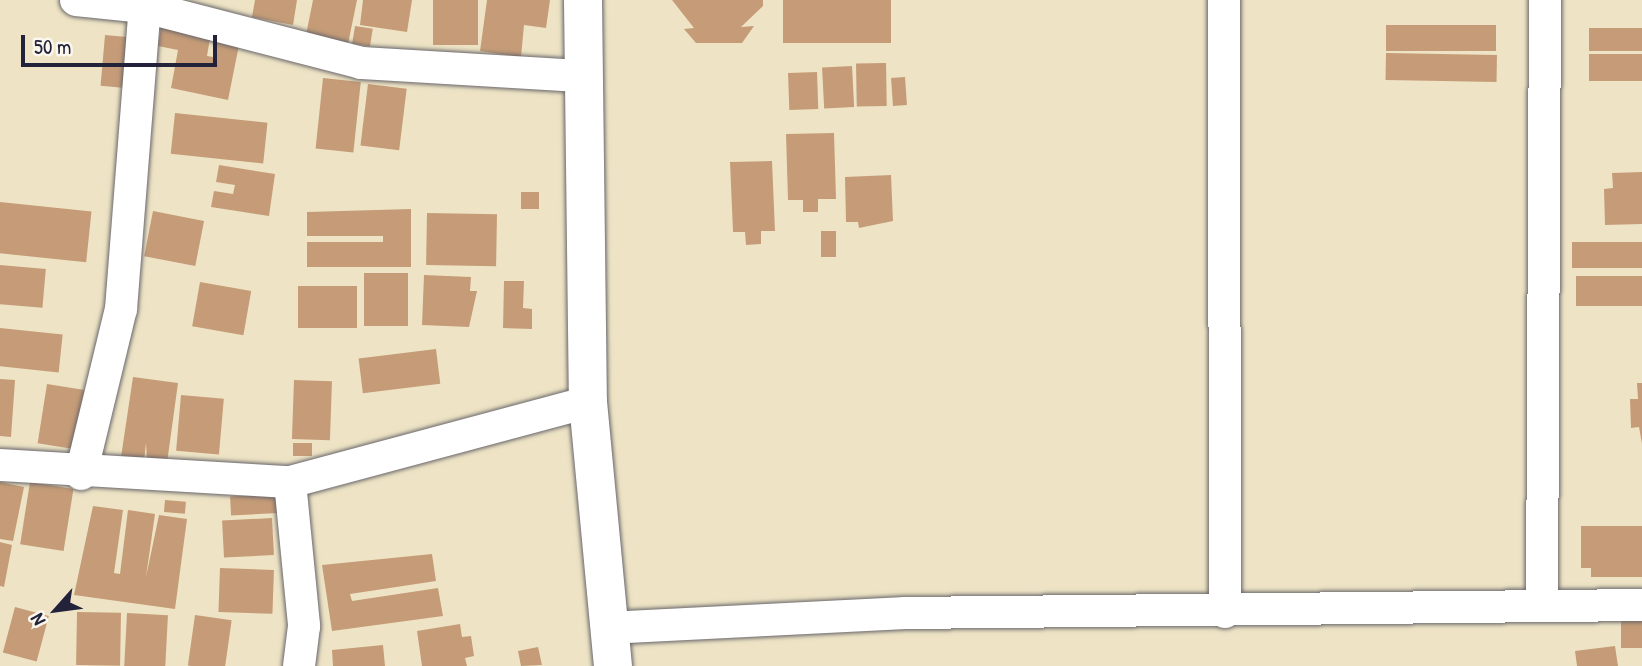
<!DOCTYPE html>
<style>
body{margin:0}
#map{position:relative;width:1642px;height:666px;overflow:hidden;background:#eee4c5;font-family:"Patrick Hand",sans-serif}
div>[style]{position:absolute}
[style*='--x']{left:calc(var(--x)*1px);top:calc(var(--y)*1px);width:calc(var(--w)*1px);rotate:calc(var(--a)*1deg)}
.building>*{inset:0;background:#c59c77;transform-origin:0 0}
.roads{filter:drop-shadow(0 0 2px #69666b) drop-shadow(0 0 2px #69666b)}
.minor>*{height:32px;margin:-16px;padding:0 16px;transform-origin:16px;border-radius:16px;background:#fff}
.tertiary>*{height:38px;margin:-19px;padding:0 19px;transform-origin:19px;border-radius:19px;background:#fff}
span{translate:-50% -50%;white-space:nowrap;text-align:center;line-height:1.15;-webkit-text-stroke:5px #fbf7ec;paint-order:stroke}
.north{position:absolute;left:21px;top:575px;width:70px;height:70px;-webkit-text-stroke:5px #fbf7ec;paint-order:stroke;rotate:242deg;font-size:19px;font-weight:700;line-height:28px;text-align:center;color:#22223b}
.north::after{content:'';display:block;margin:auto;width:24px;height:32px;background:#22223b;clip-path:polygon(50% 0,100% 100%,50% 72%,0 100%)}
.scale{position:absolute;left:21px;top:35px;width:196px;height:32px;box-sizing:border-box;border:4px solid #22223b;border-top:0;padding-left:9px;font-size:21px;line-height:24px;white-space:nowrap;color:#22223b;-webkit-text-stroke:5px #fbf7ec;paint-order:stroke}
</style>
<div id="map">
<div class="building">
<div style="clip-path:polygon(255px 0,297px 0,293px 25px,252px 17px)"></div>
<div style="clip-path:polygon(313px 0,357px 0,348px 44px,306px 35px)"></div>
<div style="clip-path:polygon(363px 0,412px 0,407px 32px,360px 25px)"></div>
<div style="left:433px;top:0;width:45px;height:45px"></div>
<div style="clip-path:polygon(487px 0,550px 0,546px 28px,524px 25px,521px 57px,480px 51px)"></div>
<div style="clip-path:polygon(672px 0,763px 0,763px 6px,741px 27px,754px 26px,742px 43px,696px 43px,684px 29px,694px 28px)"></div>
<div style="left:783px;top:0;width:108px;height:43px"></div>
<div style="left:1496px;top:25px;width:26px;height:110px;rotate:90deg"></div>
<div style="left:355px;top:26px;width:18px;height:18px;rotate:9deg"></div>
<div style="clip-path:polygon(161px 27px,210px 38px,207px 56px,213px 57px,216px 40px,239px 45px,228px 100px,171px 88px,178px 50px,158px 46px)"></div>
<div style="left:1642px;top:28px;width:23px;height:53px;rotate:90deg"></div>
<div style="left:105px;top:35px;width:22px;height:51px;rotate:5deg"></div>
<div style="left:1386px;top:53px;width:111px;height:27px;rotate:1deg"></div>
<div style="left:1642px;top:54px;width:27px;height:53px;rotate:90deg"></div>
<div style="left:886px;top:63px;width:43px;height:30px;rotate:89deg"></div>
<div style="left:852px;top:66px;width:41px;height:30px;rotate:87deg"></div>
<div style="left:817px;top:72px;width:37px;height:29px;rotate:88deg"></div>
<div style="left:905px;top:77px;width:28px;height:14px;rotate:86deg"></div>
<div style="left:323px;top:78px;width:38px;height:71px;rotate:6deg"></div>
<div style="left:368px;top:84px;width:39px;height:62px;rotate:7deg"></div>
<div style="left:175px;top:113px;width:93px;height:41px;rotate:6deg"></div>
<div style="clip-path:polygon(834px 133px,836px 199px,818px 199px,818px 212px,803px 212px,803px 200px,788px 200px,786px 134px)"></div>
<div style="clip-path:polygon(772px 161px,775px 231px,761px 231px,761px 244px,746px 245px,745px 232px,733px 232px,730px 162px)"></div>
<div style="clip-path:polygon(219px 165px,275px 174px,269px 216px,211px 207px,214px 191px,233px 194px,235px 185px,216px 182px)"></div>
<div style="clip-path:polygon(1642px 172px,1642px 224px,1605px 225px,1604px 189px,1613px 188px,1612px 173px)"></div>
<div style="clip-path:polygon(891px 175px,893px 221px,859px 228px,858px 222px,846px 222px,845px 177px)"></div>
<div style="left:521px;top:192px;width:18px;height:17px"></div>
<div style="left:0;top:202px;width:92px;height:51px;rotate:6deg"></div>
<div style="clip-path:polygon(411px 209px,411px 267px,307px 267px,307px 242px,383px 242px,383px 236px,307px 236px,307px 212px)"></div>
<div style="left:153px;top:211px;width:52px;height:46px;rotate:11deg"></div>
<div style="left:427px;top:213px;width:70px;height:52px;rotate:1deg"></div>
<div style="left:821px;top:231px;width:15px;height:26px"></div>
<div style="left:1572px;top:242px;width:70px;height:26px"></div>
<div style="left:0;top:265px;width:46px;height:39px;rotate:5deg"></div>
<div style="left:408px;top:273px;width:53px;height:44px;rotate:90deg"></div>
<div style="clip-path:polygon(424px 275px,471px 277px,470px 291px,477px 291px,469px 327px,422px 325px)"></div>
<div style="left:1642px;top:276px;width:30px;height:66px;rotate:90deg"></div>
<div style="clip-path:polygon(504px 281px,524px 281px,523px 308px,532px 309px,532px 329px,503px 328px)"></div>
<div style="left:200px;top:282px;width:52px;height:45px;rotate:10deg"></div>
<div style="left:357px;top:286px;width:42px;height:59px;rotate:90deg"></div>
<div style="left:0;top:328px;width:63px;height:38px;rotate:6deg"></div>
<div style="left:436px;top:349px;width:35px;height:78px;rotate:83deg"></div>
<div style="clip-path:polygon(133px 377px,178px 383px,167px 463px,147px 460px,146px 443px,144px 461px,121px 457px)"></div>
<div style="clip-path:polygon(0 379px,15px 380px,11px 437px,0 436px)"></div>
<div style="left:294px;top:380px;width:38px;height:59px;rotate:2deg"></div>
<div style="clip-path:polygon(1637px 383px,1642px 383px,1642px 444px,1639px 427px,1631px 428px,1630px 399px,1638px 399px)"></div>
<div style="left:47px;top:384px;width:38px;height:60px;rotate:9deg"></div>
<div style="left:181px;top:395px;width:43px;height:56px;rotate:5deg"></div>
<div style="left:293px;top:443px;width:19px;height:13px"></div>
<div style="clip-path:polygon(0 482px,24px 487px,13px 541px,0 539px)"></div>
<div style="left:30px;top:482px;width:44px;height:63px;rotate:9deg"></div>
<div style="left:277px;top:494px;width:19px;height:47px;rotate:87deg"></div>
<div style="left:165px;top:500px;width:21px;height:12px;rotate:5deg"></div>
<div style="clip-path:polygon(93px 506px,123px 510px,114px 573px,120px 574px,128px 510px,155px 514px,146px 577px,159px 515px,187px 519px,175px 609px,74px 595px)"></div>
<div style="left:272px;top:518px;width:37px;height:50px;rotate:87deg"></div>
<div style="clip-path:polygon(1581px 526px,1642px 526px,1642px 577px,1591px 577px,1591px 568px,1581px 568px)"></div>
<div style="clip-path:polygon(0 542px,12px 545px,4px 587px,0 586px)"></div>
<div style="clip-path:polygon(432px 554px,436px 581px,350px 594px,352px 601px,438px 588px,443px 616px,332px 631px,322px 565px)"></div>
<div style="left:220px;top:568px;width:54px;height:44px;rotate:2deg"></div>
<div style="left:15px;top:607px;width:35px;height:47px;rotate:15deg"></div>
<div style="left:77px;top:612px;width:44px;height:53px;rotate:1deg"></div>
<div style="left:127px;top:613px;width:41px;height:53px;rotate:3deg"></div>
<div style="left:195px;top:615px;width:37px;height:51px;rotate:8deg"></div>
<div style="left:1642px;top:619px;width:29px;height:21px;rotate:90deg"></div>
<div style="clip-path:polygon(460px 624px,462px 637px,471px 636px,474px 656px,465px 658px,467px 666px,422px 666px,417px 631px)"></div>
<div style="clip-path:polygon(383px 645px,385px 666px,333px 666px,332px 650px)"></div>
<div style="clip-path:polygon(1615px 646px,1618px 666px,1577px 666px,1575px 651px)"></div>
<div style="clip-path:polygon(538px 647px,542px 665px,521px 666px,518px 651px)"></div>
</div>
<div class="roads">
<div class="minor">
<div style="--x:76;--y:0;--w:69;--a:5.8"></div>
<div style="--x:145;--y:7;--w:223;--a:14.5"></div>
<div style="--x:361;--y:63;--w:220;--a:3.4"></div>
<div style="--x:1224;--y:0;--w:612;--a:89.91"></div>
<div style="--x:0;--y:465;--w:290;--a:3.4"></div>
<div style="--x:290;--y:482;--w:309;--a:-15"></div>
<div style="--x:81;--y:474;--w:170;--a:-76.4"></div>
<div style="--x:121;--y:309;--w:303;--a:-85.5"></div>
<div style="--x:290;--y:482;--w:145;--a:84.4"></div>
<div style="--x:304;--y:626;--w:40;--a:97.1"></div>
<div style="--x:1542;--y:605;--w:605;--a:-89.72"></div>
<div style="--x:608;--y:628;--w:297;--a:-2.9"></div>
<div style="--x:905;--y:613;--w:737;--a:-0.62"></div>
</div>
<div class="tertiary">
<div style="--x:583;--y:0;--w:402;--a:89.3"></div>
<div style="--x:588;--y:402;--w:265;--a:84.6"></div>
</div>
</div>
<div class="north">N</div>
<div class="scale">50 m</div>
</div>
